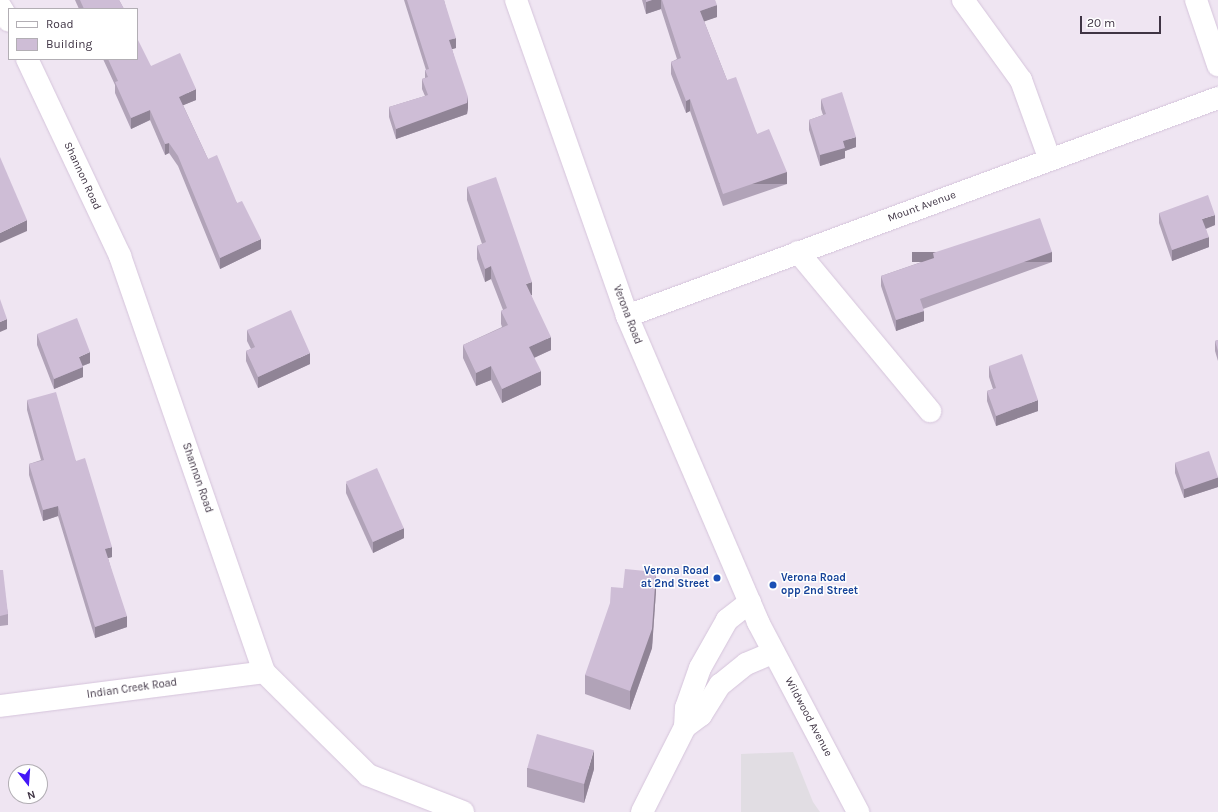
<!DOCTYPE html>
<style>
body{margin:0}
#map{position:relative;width:1218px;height:812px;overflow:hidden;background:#efe5f2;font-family:Karla,sans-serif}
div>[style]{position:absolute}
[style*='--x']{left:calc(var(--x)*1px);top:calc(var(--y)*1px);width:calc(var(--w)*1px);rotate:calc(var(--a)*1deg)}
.parking>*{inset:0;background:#e1dde3}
.roads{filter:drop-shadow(0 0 1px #d5c4db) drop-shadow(0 0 1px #d5c4db)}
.minor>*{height:22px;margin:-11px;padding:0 11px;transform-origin:11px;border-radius:11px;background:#fff}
.wall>*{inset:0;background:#b1a3b8}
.shaded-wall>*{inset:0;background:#908496;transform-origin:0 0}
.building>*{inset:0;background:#cebdd6;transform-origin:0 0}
.dots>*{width:11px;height:11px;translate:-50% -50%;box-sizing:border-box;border:2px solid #fff;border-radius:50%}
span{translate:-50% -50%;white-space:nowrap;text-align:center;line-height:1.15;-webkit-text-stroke:3px #fff;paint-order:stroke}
.street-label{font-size:11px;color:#3f3444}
.transit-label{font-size:11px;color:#164399;font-weight:700}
.right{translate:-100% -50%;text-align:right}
.left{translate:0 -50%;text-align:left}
.legend{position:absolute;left:8px;top:8px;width:130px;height:52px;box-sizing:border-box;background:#fff;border:1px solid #b2aeb4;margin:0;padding:5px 7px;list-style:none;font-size:12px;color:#3f3444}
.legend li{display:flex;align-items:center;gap:8px;height:20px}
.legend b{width:20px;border:1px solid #b2aeb4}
.north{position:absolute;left:8px;top:764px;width:40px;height:40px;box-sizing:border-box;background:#fff;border:1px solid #b2aeb4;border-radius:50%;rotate:163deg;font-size:11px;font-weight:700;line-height:16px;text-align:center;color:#3f3444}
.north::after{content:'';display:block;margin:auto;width:14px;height:18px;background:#4417f7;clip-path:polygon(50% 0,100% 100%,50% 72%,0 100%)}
.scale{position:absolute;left:1080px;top:16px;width:81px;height:18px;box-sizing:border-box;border:2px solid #3f3444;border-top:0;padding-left:5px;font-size:12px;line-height:14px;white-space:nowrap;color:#3f3444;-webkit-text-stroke:3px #fff;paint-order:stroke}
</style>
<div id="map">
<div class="parking">
<div style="clip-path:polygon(793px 752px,813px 802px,820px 812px,741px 812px,741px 754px)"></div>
</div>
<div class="roads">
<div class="minor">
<div style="--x:516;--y:0;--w:335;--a:70.6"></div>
<div style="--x:627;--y:316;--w:333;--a:66.8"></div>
<div style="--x:758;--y:622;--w:215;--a:62.2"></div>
<div style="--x:963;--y:0;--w:99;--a:54.1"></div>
<div style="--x:1021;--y:80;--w:85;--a:70.1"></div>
<div style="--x:1196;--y:0;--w:69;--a:71.3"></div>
<div style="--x:0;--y:6;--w:17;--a:59"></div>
<div style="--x:27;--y:59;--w:218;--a:64.7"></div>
<div style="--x:120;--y:256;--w:440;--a:70.9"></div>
<div style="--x:264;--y:672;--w:146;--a:44.7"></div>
<div style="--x:368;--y:775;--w:102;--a:21.3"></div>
<div style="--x:798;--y:252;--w:207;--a:50.3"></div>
<div style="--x:627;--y:316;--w:630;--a:-20.25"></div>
<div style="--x:0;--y:706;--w:266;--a:-7.3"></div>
<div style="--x:685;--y:727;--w:20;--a:-37"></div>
<div style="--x:701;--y:715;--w:36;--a:-58"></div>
<div style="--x:720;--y:685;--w:33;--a:-39"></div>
<div style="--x:746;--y:664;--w:30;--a:-23"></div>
<div style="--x:642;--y:812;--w:95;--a:-63.2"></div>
<div style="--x:685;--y:727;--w:19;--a:-87"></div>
<div style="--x:686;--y:708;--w:42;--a:-70.7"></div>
<div style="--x:700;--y:668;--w:55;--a:-60.6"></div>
<div style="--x:727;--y:620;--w:29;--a:-38"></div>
</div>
</div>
<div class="wall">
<div style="clip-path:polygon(75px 0,119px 0,124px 9px,79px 9px)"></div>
<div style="clip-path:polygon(404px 0,444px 0,456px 48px,452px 49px,468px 108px,467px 114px,396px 139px,389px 117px,389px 107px,425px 96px,422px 89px,422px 79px,425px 78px,425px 70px,426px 70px)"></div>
<div style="clip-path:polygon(642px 0,715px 0,717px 17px,704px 21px,727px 80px,757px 134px,787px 184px,723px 206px,690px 111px,686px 113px,671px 74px,671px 62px,677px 59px,661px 9px,646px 14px)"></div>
<div style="clip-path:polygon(103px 59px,137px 59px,151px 66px,196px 100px,183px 105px,208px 159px,237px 203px,261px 249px,220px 269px,178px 166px,169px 153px,165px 155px,150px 120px,131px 129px,115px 93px,115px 85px)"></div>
<div style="clip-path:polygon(821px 99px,856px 147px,845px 151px,845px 158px,820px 166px,809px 130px,809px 120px,823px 115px,821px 109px)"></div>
<div style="clip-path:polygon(467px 187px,532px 295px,531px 295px,551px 350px,534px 358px,541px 385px,502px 403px,491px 380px,476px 386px,463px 358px,463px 345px,502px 327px,501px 324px,501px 311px,503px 310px,491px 279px,485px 282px,477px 259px,477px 246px,482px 244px,467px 200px)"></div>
<div style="clip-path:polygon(1159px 213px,1215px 225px,1206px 229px,1209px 247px,1172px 261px,1159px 223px)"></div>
<div style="clip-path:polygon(933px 253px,1052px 262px,923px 309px,924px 321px,896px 331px,881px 286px,881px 276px,933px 258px)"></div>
<div style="clip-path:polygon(247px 330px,310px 364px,258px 388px,246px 361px,246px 351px,251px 349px,247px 341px)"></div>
<div style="clip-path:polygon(37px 334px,90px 363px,83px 366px,83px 377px,54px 389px,37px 345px)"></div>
<div style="clip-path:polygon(1218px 340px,1218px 361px,1215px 351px,1215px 341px)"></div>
<div style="clip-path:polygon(989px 366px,1038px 411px,996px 426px,987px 401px,987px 391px,993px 389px,989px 377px)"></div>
<div style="clip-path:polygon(27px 400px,76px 461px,112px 557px,108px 558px,127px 627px,95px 638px,58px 516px,43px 521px,29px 475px,29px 464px,41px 460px,27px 410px)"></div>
<div style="clip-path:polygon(1175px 463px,1218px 487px,1184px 498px,1175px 473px)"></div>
<div style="clip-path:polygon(346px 483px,404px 538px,373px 553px,346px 493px)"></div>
<div style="clip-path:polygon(0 570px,8px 614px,8px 625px,0 626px)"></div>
<div style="clip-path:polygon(656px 591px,652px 648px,630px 710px,585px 694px,585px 675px)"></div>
<div style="clip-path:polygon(527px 768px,594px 769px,584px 803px,527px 787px)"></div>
</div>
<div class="shaded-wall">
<div style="clip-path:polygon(652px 0,661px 0,661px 9px,646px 14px,646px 2px)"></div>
<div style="clip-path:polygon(717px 5px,717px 17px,700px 23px,700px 11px)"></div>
<div style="clip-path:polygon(456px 38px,456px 48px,449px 50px,449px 40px)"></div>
<div style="clip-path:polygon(196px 89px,196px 100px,179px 107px,179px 97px)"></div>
<div style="clip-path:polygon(468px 97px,468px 108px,467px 114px,396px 139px,396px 129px)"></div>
<div style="clip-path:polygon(690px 99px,690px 111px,686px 113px,686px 101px)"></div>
<div style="clip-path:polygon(150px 110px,150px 120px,131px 129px,131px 118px)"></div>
<div style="clip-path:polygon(856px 137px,856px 147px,845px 151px,845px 158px,820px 166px,820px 155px,843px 141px)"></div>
<div style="clip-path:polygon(169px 143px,169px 153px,165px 155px,165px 144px)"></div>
<div style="left:787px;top:172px;width:12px;height:68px;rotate:90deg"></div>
<div style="clip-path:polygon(1215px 215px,1215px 225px,1202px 230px,1202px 219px)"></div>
<div style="clip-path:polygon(27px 220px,27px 231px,0 243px,0 233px)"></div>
<div style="clip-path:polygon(1209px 237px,1209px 247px,1172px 261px,1172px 250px)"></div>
<div style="clip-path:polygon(261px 239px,261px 249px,220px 269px,220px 258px)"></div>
<div style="left:1052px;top:252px;width:10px;height:140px;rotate:90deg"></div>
<div style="clip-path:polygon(491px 266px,491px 279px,485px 282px,485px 269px)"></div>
<div style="clip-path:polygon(532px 282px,532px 295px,526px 297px,526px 284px)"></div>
<div style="clip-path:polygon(924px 311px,924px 321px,896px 331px,896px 320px)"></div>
<div style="clip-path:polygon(7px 319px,7px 329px,0 332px,0 322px)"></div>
<div style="clip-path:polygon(551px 337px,551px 350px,529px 360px,529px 347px)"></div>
<div style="clip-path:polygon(90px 352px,90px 363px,79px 367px,79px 357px)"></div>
<div style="clip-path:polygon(310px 353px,310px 364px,258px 388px,258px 377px)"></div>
<div style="clip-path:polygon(491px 366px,491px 380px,476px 386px,476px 373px)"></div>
<div style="clip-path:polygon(83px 367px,83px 377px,54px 389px,54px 379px)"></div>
<div style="clip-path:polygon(541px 371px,541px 385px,502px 403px,502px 389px)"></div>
<div style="clip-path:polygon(1038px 400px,1038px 411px,996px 426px,996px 416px)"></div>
<div style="clip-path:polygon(1218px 477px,1218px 487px,1184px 498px,1184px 488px)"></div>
<div style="clip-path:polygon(58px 506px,58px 516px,43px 521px,43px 510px)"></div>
<div style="clip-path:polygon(404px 528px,404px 538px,373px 553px,373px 542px)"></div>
<div style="clip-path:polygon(112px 547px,112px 557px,105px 559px,105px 549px)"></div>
<div style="clip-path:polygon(656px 572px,656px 591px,652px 648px,630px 710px,630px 691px)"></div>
<div style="clip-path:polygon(127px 616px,127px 627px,95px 638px,95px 627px)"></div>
<div style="clip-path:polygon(594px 750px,594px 769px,584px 803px,584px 784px)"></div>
</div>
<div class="building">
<div style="clip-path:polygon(80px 0,119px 0,124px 9px,84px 9px)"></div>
<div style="clip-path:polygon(407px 0,444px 0,456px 38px,449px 40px,468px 97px,467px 103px,396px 129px,389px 107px,428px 95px,422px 79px,428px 77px,425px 70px,429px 69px)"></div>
<div style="clip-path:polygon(646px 0,652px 0,646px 2px)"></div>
<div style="clip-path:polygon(662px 0,715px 0,717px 5px,700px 11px,727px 80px,736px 77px,757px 134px,769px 129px,787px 172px,723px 194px,690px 99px,686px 101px,671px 62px,681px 58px)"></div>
<div style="clip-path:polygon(137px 38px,151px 66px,180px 53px,196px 89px,179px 97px,208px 159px,217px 155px,237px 203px,242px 201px,261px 239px,220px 258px,178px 156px,169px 143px,165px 144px,150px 110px,131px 118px,115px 82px,118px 81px,108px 59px,137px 59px)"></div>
<div style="clip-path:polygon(842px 92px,856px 137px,843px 141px,845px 148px,820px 155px,809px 120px,826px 114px,821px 99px)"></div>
<div style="clip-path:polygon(0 157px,27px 220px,0 233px)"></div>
<div style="clip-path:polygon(496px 177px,532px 282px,526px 284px,551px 337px,529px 347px,541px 371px,502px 389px,491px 366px,476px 373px,463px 345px,508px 325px,501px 311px,507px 308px,491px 266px,485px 269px,477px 246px,486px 242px,467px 187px)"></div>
<div style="clip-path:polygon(1208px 195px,1215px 215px,1202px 219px,1209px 237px,1172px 250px,1159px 213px)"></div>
<div style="clip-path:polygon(1040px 218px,1052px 252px,920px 299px,924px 311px,896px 320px,881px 276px,934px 258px,933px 253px)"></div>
<div style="clip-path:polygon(0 299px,7px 319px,0 322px)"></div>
<div style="clip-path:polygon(291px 310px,310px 353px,258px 377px,246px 351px,255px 347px,247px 330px)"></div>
<div style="clip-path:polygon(77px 318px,90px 352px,79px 357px,83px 367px,54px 379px,37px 334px)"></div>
<div style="clip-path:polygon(1218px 340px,1218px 351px,1215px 341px)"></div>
<div style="clip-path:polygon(1022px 354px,1038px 400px,996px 416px,987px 391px,996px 388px,989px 366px)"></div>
<div style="clip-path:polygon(56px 392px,76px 461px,85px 458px,112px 547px,105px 549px,127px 616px,95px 627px,58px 506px,43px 510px,29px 464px,44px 460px,27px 400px)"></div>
<div style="left:1209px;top:451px;width:28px;height:36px;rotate:71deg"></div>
<div style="left:377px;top:468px;width:66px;height:34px;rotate:66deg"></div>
<div style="clip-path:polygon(625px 569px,656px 572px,652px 629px,630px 691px,585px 675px,610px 603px,611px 587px,623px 588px)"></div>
<div style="clip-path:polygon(0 570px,3px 570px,8px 614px,0 616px)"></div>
<div style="left:537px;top:734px;width:59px;height:35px;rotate:16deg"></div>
</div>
<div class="dots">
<div style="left:717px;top:578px;background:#1a4fb4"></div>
<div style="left:773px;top:585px;background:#1a4fb4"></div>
</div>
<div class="street-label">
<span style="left:82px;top:176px;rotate:65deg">Shannon Road</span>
<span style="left:922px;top:207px;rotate:-20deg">Mount Avenue</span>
<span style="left:627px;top:315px;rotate:69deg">Verona Road</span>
<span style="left:197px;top:478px;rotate:71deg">Shannon Road</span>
<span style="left:132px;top:689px;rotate:-8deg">Indian Creek Road</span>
<span style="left:808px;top:717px;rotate:62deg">Wildwood Avenue</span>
</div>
<div class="transit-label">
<span class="right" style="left:709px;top:578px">Verona Road<br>at 2nd Street</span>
<span class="left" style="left:781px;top:585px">Verona Road<br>opp 2nd Street</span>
</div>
<ul class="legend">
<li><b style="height:5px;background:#fff"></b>Road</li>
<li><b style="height:11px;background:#cebdd6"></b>Building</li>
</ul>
<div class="north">N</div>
<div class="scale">20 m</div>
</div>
